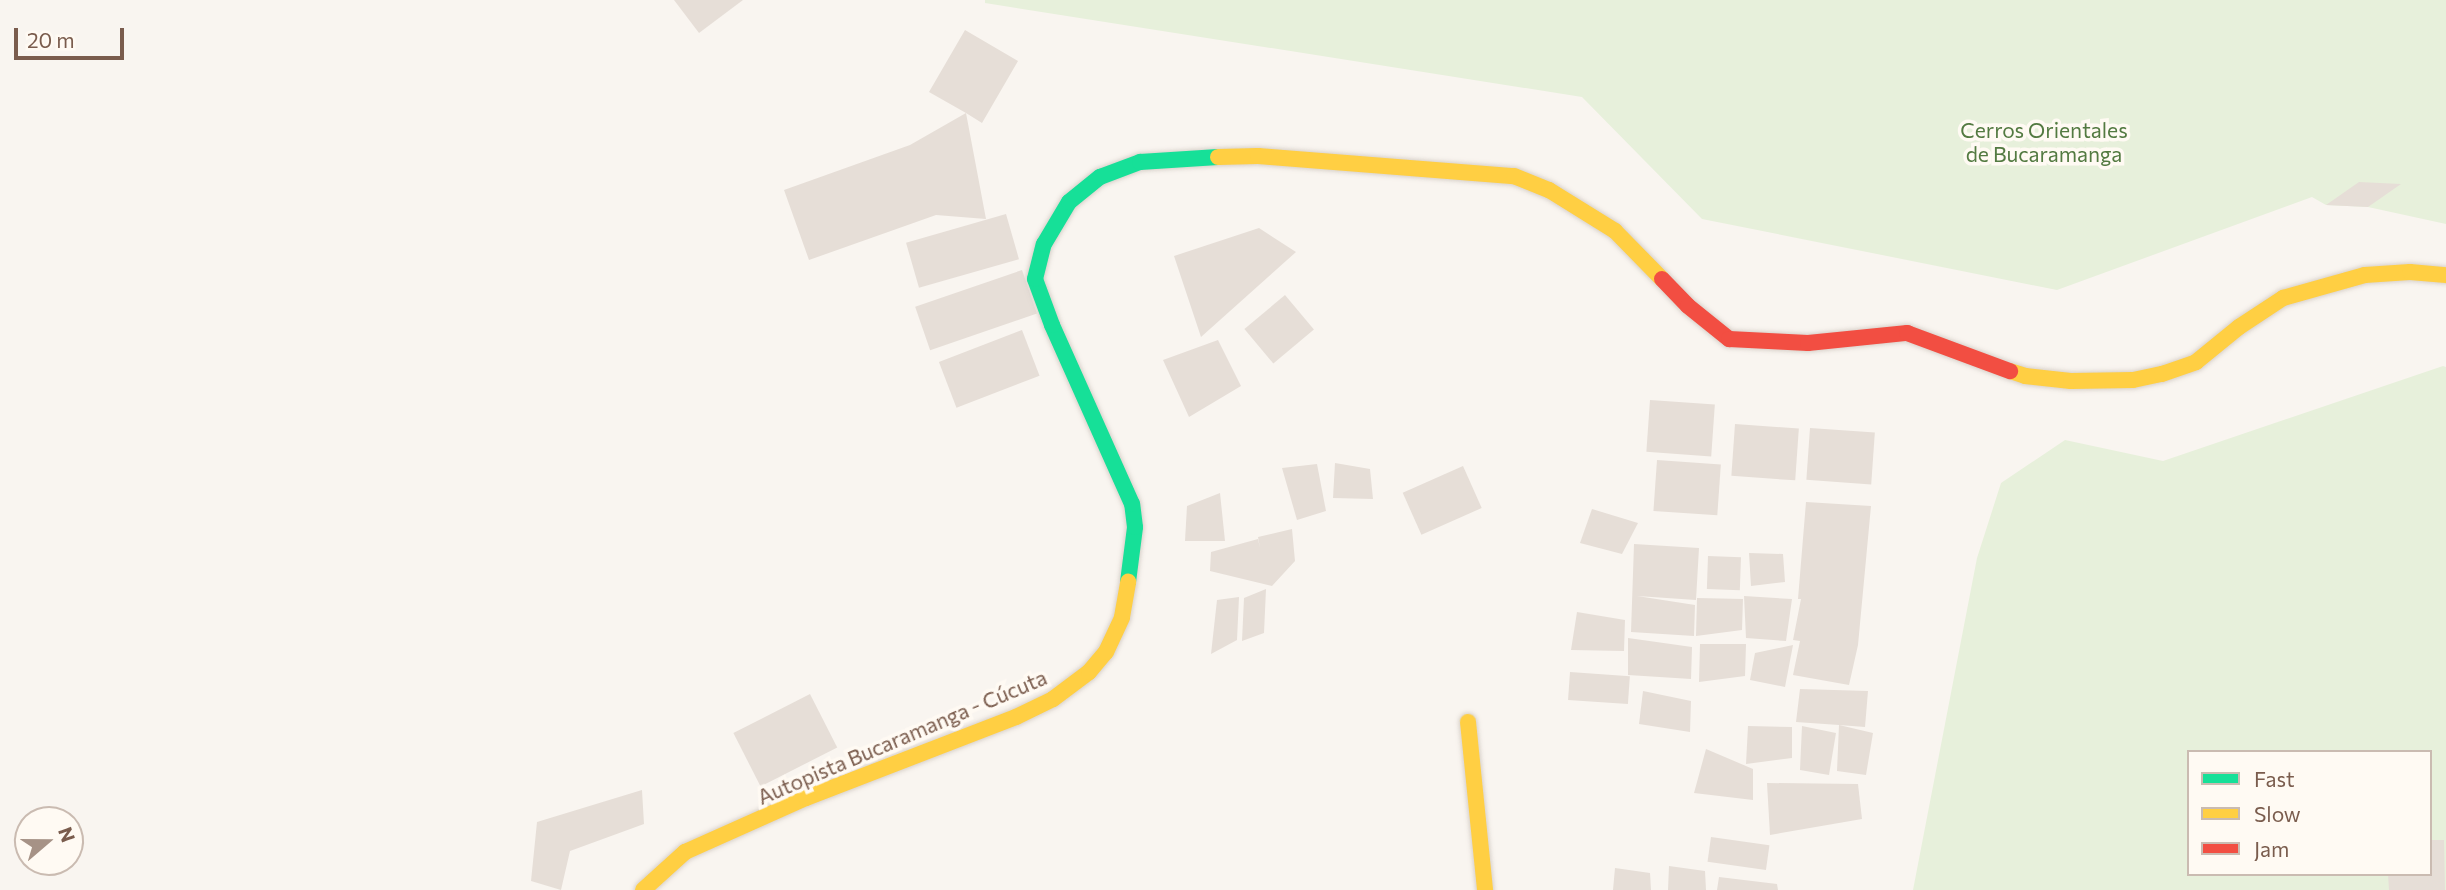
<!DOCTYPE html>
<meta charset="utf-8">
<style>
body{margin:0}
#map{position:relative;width:2446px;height:890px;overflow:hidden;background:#f9f5f0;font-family:Commissioner,sans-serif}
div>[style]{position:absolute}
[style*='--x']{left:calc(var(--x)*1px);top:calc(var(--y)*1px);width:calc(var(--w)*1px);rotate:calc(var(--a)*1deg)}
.green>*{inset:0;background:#e7f0db}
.building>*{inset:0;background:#e6ded7;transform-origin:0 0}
.roads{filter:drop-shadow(0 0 2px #d9d2cb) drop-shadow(0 0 2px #d9d2cb)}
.fast>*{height:16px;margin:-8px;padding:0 8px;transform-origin:8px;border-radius:8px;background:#16e098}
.slow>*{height:16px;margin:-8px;padding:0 8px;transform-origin:8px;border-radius:8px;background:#ffcf43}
.jam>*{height:16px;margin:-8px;padding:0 8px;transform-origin:8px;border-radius:8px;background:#f24e42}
span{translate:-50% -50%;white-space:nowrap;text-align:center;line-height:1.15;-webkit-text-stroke:7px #fffaf3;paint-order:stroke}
.park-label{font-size:21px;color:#537a41}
.street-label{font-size:21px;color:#7a5c4d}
.legend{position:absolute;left:2187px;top:750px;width:245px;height:126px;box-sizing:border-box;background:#fffaf3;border:2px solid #cabbb1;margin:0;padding:9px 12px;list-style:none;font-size:21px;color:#7a5c4d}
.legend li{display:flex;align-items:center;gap:14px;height:35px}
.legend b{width:35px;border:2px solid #cabbb1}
.north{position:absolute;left:14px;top:806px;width:70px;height:70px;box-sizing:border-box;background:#fffaf3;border:2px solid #cabbb1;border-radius:50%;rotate:70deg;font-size:19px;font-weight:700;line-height:28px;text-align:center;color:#7a5c4d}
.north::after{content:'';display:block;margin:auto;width:24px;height:32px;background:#a69286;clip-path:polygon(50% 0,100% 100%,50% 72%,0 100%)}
.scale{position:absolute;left:14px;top:28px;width:110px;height:32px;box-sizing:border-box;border:4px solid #7a5c4d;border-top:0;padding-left:9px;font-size:21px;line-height:24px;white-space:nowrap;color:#7a5c4d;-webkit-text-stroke:5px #fffaf3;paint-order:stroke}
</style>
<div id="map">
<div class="green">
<div style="clip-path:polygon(985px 0,2446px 0,2446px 224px,2368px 207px,2326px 205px,2312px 197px,2057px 290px,1702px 219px,1582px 97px,985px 3px)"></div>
<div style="clip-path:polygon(evenodd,2443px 366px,2446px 367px,2446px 890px,1913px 890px,1977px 558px,2001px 483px,2065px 440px,2163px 461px,2443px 366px,2189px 752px,2430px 752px,2430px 874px,2189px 874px,2189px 752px)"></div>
</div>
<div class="building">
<div style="clip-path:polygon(674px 0,743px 0,699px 33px)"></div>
<div style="clip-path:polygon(965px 30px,1018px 61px,982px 123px,966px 113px,986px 219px,936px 215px,809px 260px,784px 190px,910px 145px,966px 113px,929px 92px)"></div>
<div style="clip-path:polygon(2359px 182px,2401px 184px,2368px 207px,2326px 205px)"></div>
<div style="left:1006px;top:214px;width:47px;height:104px;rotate:74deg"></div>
<div style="clip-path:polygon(1259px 228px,1296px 252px,1201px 337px,1174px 256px)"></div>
<div style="left:1022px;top:270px;width:46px;height:113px;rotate:71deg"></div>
<div style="left:1285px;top:295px;width:45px;height:53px;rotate:50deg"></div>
<div style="left:1022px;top:330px;width:49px;height:89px;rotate:69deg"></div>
<div style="clip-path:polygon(1218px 340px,1241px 386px,1189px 417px,1163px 360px)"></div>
<div style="left:1650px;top:400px;width:65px;height:52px;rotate:4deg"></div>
<div style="left:1735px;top:424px;width:64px;height:52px;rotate:4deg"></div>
<div style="left:1810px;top:428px;width:65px;height:52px;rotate:4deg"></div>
<div style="left:1657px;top:460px;width:64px;height:51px;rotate:4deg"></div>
<div style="clip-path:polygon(1335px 463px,1370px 469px,1373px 499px,1333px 498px)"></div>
<div style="clip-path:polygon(1317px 464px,1326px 511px,1297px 520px,1282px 468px)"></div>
<div style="left:1463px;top:466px;width:46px;height:66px;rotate:66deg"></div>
<div style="clip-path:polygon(1220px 493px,1225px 541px,1185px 541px,1187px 506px)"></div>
<div style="clip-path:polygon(1806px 502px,1871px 506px,1858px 645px,1849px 685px,1793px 675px,1800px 641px,1793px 640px,1801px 599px,1798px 599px)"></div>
<div style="clip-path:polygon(1592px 509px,1638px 523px,1622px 554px,1580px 543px)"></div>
<div style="clip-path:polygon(1292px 529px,1295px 561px,1272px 586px,1210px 571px,1211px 552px,1258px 539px,1260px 548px,1258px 537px)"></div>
<div style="clip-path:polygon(1634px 544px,1699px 548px,1696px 600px,1637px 596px,1695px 605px,1694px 636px,1631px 632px)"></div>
<div style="clip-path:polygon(1749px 553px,1783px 554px,1785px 582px,1751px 586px)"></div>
<div style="left:1708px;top:556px;width:33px;height:33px;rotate:2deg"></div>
<div style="clip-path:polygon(1266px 589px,1264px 633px,1242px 641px,1244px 598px)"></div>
<div style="clip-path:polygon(1744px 596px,1792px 599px,1786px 641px,1746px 638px)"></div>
<div style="clip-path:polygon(1239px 597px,1237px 640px,1211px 654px,1217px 600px)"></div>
<div style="clip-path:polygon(1697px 598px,1743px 599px,1742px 630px,1696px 636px)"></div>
<div style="clip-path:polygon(1577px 612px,1625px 620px,1624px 651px,1571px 650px)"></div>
<div style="clip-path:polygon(1628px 638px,1692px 647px,1691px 679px,1628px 675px)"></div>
<div style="clip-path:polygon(1700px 644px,1746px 644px,1745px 676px,1699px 682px)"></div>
<div style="clip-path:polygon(1793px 645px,1785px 687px,1750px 680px,1755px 653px)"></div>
<div style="left:1570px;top:672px;width:60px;height:28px;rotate:4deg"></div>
<div style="clip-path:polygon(1800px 689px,1868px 691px,1865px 727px,1839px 725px,1873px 733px,1866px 775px,1837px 771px,1839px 725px,1796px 722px)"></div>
<div style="clip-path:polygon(1643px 691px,1691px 701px,1690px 732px,1639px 724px)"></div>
<div style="left:810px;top:694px;width:60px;height:86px;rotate:63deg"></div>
<div style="clip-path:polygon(1748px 726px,1792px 727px,1792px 758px,1746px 764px)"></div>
<div style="clip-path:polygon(1802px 726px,1836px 733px,1829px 775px,1800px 770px)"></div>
<div style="clip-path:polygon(1706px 749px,1753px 769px,1753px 800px,1694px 793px)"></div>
<div style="clip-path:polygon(1767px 783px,1858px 784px,1862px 819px,1770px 835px)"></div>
<div style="clip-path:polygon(642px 790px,644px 824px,570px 851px,561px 890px,531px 881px,537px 822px)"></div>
<div style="left:1711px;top:837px;width:59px;height:25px;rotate:8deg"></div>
<div style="clip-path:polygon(2430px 840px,2444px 840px,2445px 890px,2389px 890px,2388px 874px,2430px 874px)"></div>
<div style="clip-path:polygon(1669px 866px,1705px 871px,1706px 890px,1668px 890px)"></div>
<div style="clip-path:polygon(1615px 868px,1650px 873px,1651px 890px,1613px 890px)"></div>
<div style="clip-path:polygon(1719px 877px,1777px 884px,1778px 890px,1717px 890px)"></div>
</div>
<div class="roads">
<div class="fast">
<div style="--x:1128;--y:582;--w:55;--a:-82.7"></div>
<div style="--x:1135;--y:527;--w:23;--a:-97"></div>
<div style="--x:1132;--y:504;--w:196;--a:-114.1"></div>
<div style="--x:1052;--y:325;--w:49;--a:-110.3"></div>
<div style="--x:1035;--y:279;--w:36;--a:-76"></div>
<div style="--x:1044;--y:244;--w:49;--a:-59.2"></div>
<div style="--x:1069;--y:202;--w:40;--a:-39"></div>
<div style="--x:1100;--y:177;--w:43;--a:-20.6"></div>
<div style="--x:1140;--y:162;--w:78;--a:-3.7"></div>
</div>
<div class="slow">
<div style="--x:1218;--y:157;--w:40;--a:-1.4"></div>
<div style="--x:1258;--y:156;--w:257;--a:4.5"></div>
<div style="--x:1514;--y:176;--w:38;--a:22"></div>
<div style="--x:1549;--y:190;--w:78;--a:31.8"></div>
<div style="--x:1615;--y:231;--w:67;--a:45.6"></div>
<div style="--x:2010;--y:371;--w:16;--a:18"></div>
<div style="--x:2025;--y:376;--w:46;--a:6.2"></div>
<div style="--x:2071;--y:381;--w:62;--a:-0.9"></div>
<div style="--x:2133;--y:380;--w:30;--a:-12"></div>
<div style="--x:2162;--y:374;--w:36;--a:-19"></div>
<div style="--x:2196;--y:362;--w:55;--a:-39.1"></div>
<div style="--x:2239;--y:327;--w:53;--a:-33.4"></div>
<div style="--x:2283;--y:298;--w:85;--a:-15.7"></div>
<div style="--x:2365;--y:275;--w:45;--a:-3.8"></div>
<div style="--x:2410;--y:272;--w:36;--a:5"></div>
<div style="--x:1468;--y:722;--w:169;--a:84.2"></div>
<div style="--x:643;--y:890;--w:57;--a:-42.1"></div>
<div style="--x:685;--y:852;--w:133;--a:-24.1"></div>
<div style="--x:806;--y:798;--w:225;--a:-21.1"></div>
<div style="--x:1016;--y:717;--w:41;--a:-25.9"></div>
<div style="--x:1053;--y:699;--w:45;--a:-36.9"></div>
<div style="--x:1089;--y:672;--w:26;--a:-50"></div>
<div style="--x:1106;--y:652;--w:38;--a:-65"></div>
<div style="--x:1122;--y:617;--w:36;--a:-80"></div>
</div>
<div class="jam">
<div style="--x:1662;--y:279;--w:37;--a:46"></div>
<div style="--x:1688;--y:306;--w:53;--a:38.8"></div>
<div style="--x:1729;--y:339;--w:79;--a:2.9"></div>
<div style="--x:1808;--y:343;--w:100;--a:-5.8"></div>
<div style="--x:1907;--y:333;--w:110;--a:20.3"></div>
</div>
</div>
<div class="park-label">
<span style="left:2044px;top:142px">Cerros Orientales<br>de Bucaramanga</span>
</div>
<div class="street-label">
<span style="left:902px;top:737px;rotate:-23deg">Autopista Bucaramanga - Cúcuta</span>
</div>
<ul class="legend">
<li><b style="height:9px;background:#16e098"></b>Fast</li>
<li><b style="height:9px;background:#ffcf43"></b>Slow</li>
<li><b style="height:9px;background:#f24e42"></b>Jam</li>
</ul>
<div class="north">N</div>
<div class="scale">20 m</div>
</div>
